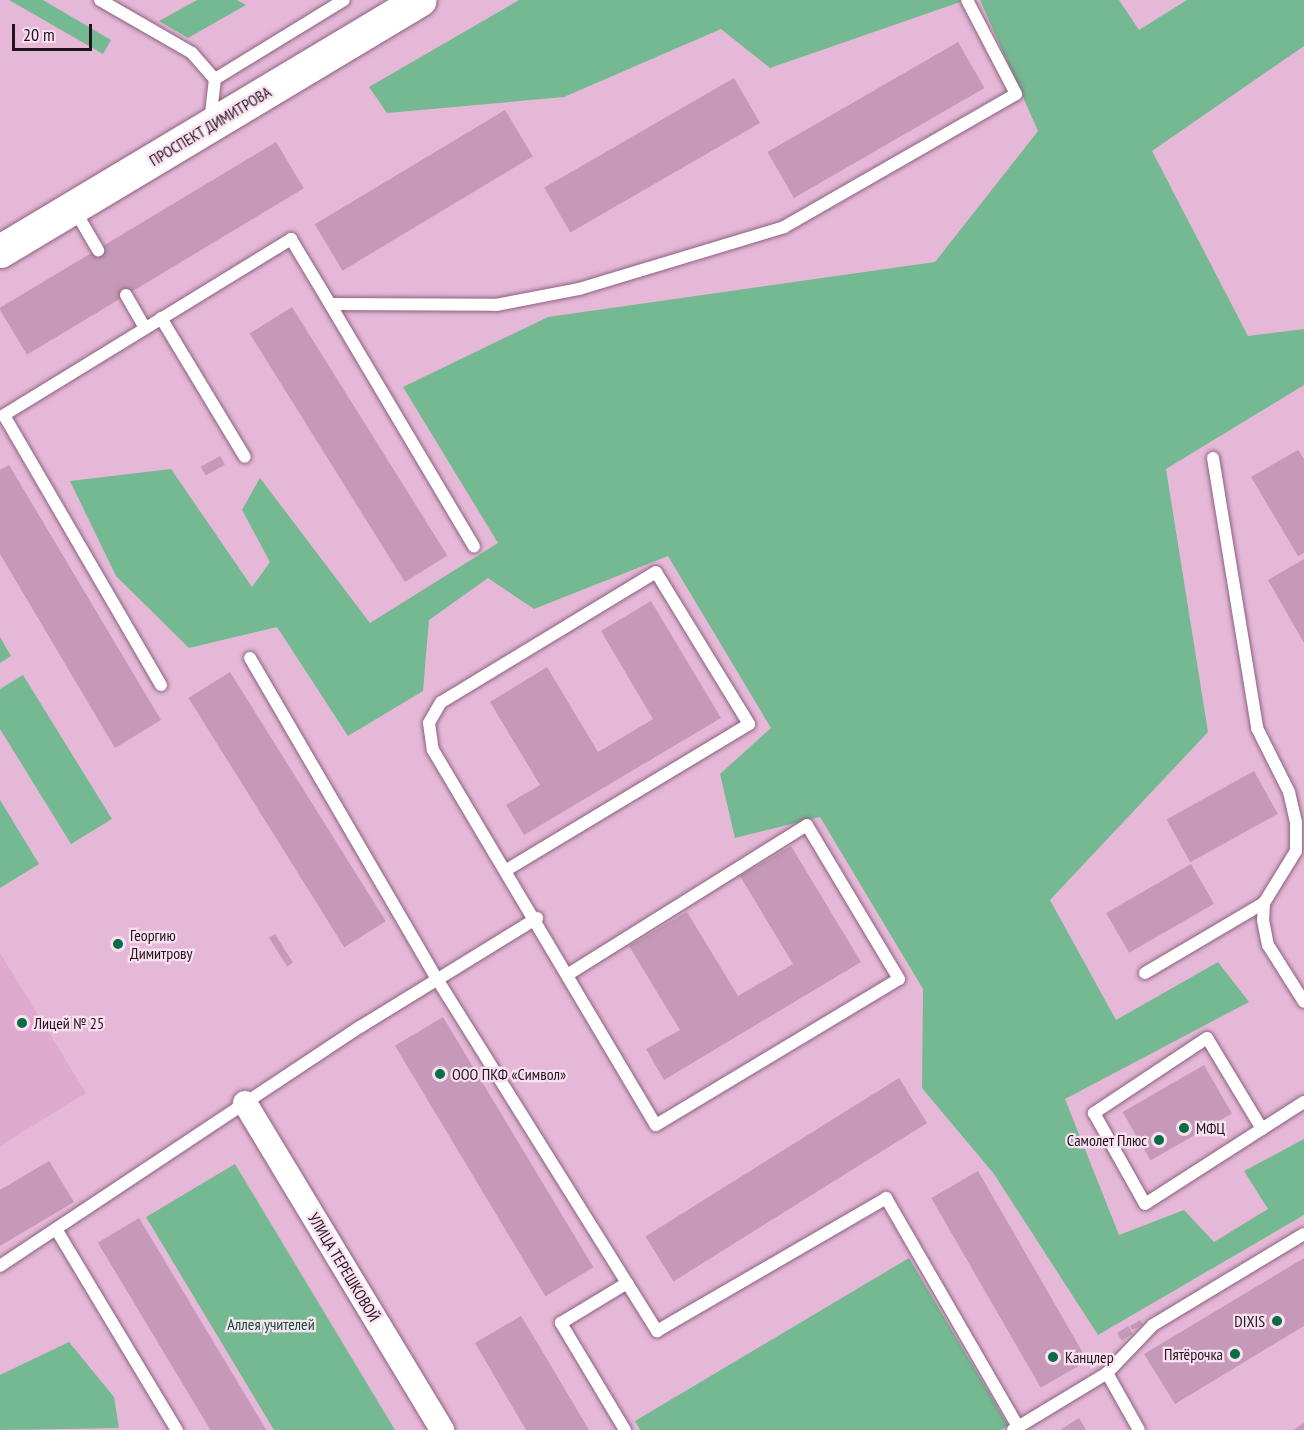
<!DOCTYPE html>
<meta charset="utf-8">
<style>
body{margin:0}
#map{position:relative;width:1304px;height:1430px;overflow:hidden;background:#e6b8d8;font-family:"PT Sans Narrow",sans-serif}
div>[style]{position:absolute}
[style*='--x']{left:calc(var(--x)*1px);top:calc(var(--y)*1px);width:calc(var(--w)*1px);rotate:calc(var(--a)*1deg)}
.built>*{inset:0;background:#deaace}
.green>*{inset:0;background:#74b992}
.building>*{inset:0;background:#c599b7;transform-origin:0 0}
.roads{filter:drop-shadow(0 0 2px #8b627f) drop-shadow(0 0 2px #8b627f)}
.lane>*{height:12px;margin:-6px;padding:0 6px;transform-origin:6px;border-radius:6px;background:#fff}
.street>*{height:24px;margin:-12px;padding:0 12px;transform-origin:12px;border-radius:12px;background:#fff}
.secondary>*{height:33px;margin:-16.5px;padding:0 16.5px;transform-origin:16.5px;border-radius:16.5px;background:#fff}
.dots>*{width:16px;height:16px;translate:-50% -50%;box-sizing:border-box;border:3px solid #f9e1f1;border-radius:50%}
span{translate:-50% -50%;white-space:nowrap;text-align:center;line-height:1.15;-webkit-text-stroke:4.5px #f9e1f1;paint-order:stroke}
.street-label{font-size:16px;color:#23131e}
.poi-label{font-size:16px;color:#23131e}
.left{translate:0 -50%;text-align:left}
.right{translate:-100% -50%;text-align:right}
.park-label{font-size:16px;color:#0a5333}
.scale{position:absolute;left:12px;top:24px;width:80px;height:27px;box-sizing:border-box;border:3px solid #23131e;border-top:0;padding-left:8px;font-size:18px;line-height:21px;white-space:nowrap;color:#23131e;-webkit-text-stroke:4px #f9e1f1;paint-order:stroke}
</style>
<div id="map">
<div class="built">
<div style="clip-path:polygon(0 953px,86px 1093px,0 1146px)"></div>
</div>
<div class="green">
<div style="clip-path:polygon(9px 0,43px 0,111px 40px,103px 54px)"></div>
<div style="clip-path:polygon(197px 0,237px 0,246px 5px,188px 38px,159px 21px)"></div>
<div style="clip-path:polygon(519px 0,966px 0,770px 68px,721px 29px,564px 97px,387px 113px,369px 87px)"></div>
<div style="clip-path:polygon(980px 0,1119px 0,1139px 30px,1187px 0,1304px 0,1304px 46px,1152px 151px,1248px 336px,1304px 329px,1304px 385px,1166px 469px,1208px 732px,1050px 900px,1116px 1020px,1218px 962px,1249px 1002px,1065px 1099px,1119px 1235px,1184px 1210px,1214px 1242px,1268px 1209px,1244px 1171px,1304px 1139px,1304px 1215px,1098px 1335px,994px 1174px,922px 1088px,923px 989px,820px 817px,735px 838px,720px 774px,771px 728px,668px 556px,534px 609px,488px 578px,429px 620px,423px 691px,348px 736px,277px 627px,189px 648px,116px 576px,70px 481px,171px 469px,252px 587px,270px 562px,242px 510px,260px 478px,370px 623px,498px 543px,403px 387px,548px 317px,935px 262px,1038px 131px)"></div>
<div style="clip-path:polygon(0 637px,11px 656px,0 663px)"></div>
<div style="clip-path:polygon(23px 675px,112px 819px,71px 844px,0 729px,0 689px)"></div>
<div style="clip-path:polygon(0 800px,39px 864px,0 888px)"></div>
<div style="clip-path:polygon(235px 1164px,395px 1430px,274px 1430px,146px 1217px)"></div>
<div style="clip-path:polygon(909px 1258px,1008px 1425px,1001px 1430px,640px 1430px,635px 1421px)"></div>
<div style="clip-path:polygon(69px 1342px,114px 1397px,119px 1428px,0 1430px,0 1375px)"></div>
</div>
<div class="building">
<div style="left:958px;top:42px;width:53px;height:220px;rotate:60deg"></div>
<div style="left:734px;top:78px;width:52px;height:219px;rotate:60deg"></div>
<div style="left:505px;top:110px;width:54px;height:222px;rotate:59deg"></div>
<div style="left:276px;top:142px;width:54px;height:323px;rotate:59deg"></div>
<div style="left:292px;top:307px;width:293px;height:50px;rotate:58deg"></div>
<div style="clip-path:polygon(1298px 450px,1304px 459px,1304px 553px,1298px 556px,1251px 477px)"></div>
<div style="left:220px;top:456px;width:10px;height:22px;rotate:61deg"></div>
<div style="clip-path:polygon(9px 465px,161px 720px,115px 748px,0 554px,0 470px)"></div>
<div style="clip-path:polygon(1304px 559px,1304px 643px,1268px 580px)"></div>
<div style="clip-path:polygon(651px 601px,721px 718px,524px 835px,506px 805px,540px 785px,490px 702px,547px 667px,598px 752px,653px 719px,601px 631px)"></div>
<div style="left:230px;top:672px;width:294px;height:49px;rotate:58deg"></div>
<div style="left:1254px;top:771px;width:49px;height:100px;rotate:61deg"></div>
<div style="clip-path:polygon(791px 846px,861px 962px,664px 1080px,646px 1049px,680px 1030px,629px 946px,687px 912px,738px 996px,793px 964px,740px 876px)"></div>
<div style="left:1191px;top:864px;width:46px;height:98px;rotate:60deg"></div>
<div style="left:275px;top:934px;width:34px;height:7px;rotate:58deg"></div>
<div style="left:443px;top:1017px;width:292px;height:56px;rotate:59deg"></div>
<div style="left:1204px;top:1065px;width:56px;height:94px;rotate:60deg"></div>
<div style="left:899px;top:1078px;width:53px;height:299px;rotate:58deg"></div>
<div style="clip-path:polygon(49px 1161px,74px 1202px,0 1246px,0 1190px)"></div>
<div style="left:978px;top:1171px;width:219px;height:54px;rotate:60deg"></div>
<div style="left:139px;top:1218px;width:247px;height:48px;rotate:59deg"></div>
<div style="clip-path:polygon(1304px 1258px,1304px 1326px,1175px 1404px,1144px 1354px)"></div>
<div style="clip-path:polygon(521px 1316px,541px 1349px,589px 1430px,526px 1430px,475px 1343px)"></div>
<div style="clip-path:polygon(1140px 1320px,1143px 1325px,1132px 1330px,1130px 1326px)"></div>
<div style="left:1128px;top:1326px;width:9px;height:13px;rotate:58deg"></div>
<div style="clip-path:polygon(1079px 1418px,1086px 1430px,1060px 1430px)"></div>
<div style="clip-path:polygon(1304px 1423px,1304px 1430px,1293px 1430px)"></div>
</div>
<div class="roads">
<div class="lane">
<div style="--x:100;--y:0;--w:106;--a:29.9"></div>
<div style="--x:192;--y:53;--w:35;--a:49"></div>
<div style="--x:210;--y:122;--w:43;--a:-83.4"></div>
<div style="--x:215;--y:79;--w:151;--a:-31.5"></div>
<div style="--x:74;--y:209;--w:48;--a:59.7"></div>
<div style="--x:126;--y:295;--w:38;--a:60"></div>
<div style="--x:330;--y:304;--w:282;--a:59.3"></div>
<div style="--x:161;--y:318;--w:162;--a:58.9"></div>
<div style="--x:1213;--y:458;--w:274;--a:80.7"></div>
<div style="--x:1257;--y:728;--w:72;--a:63.4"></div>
<div style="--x:1289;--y:792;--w:31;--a:77"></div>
<div style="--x:1296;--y:822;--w:29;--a:90"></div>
<div style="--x:1296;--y:851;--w:61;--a:121.6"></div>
<div style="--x:1264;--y:903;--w:17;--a:93"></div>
<div style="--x:1263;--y:920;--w:25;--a:79"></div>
<div style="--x:1268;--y:945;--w:67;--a:57.7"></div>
<div style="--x:250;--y:658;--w:371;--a:59.8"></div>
<div style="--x:437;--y:979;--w:358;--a:58"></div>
<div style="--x:161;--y:685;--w:312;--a:-120.2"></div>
<div style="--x:4;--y:415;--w:337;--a:-31.5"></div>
<div style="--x:291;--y:239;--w:76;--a:59"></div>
<div style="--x:330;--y:304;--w:166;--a:0.3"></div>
<div style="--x:496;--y:305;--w:85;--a:-10.9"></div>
<div style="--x:579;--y:289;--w:214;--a:-16.8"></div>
<div style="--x:784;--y:227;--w:267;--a:-29.8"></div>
<div style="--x:1016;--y:94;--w:106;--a:-117.5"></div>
<div style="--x:508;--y:869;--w:281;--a:-31"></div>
<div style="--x:749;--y:724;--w:178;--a:-121.5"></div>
<div style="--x:656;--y:572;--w:251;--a:148.8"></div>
<div style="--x:441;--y:702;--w:24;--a:120"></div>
<div style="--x:429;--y:723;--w:27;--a:82"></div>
<div style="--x:433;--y:750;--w:436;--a:59.3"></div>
<div style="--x:656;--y:1125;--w:283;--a:-31"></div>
<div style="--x:899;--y:979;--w:179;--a:-120.9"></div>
<div style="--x:807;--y:825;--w:279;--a:148"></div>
<div style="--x:1145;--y:973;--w:138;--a:-30.5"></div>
<div style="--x:1262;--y:1129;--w:106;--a:-121.1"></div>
<div style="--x:1207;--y:1038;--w:136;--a:146.4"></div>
<div style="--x:1094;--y:1113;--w:104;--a:60.7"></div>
<div style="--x:1145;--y:1204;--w:189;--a:-32.7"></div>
<div style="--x:56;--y:1229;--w:235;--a:59"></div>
<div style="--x:0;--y:1266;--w:432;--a:-33.6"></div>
<div style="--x:360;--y:1027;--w:208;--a:-31.6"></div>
<div style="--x:1107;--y:1373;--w:65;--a:60.7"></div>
<div style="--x:625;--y:1430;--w:125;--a:-120.9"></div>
<div style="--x:561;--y:1323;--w:77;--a:-31.2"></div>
<div style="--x:627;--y:1283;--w:57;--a:58"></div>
<div style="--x:657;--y:1331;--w:265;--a:-30.1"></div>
<div style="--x:886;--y:1198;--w:264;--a:60"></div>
<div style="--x:1013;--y:1430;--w:110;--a:-31.2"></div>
<div style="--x:1107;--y:1373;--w:66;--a:-46.2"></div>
<div style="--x:1153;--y:1325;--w:176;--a:-31.1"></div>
</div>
<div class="street">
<div style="--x:245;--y:1103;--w:382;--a:58.9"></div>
</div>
<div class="secondary">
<div style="--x:0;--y:251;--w:489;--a:-30.9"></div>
</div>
</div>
<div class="dots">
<div style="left:118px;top:944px;background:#076d43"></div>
<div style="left:22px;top:1023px;background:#076d43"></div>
<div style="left:440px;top:1074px;background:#076d43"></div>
<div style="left:1184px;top:1128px;background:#076d43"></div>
<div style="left:1159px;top:1140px;background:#076d43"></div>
<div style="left:1277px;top:1321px;background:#076d43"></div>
<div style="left:1235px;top:1354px;background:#076d43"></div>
<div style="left:1053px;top:1357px;background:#076d43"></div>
</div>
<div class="street-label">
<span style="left:210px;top:126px;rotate:-31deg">ПРОСПЕКТ ДИМИТРОВА</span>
<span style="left:344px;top:1267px;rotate:59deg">УЛИЦА ТЕРЕШКОВОЙ</span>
</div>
<div class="poi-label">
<span class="left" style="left:130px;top:944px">Георгию<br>Димитрову</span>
<span class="left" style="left:34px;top:1023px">Лицей № 25</span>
<span class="left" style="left:452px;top:1074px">ООО ПКФ «Символ»</span>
<span class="left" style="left:1196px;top:1128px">МФЦ</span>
<span class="right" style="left:1147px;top:1140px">Самолет Плюс</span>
<span class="right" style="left:1265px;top:1321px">DIXIS</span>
<span class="right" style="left:1223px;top:1354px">Пятёрочка</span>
<span class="left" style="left:1065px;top:1357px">Канцлер</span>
</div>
<div class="park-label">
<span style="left:271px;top:1324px">Аллея учителей</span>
</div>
<div class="scale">20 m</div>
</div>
